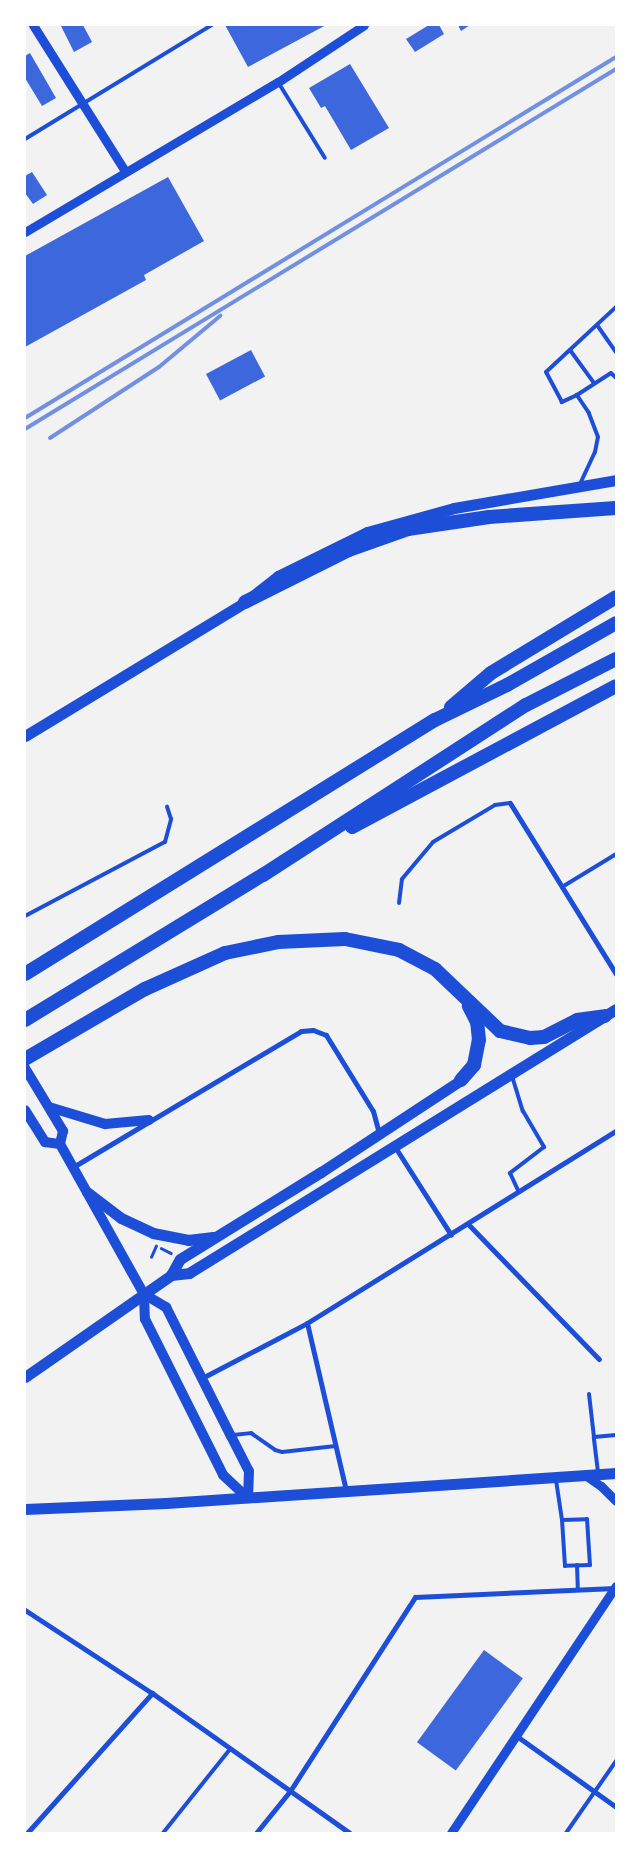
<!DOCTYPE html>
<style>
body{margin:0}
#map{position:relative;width:641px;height:1858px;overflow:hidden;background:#f2f2f2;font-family:"IBM Plex Sans",sans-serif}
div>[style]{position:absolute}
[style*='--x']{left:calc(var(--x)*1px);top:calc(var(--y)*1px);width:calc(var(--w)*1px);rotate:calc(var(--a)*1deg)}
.building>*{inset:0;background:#3d67dc;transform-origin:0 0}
.path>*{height:2.5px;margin:-1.25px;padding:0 1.25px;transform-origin:1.25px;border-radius:1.25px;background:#1d4ed8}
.service>*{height:4px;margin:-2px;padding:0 2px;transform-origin:2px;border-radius:2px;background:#1d4ed8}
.minor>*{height:5px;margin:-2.5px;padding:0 2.5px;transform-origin:2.5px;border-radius:2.5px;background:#1d4ed8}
.tertiary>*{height:9px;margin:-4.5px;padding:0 4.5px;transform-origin:4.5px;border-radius:4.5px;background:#1d4ed8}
.secondary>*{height:10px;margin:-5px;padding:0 5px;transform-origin:5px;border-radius:5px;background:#1d4ed8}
.primary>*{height:11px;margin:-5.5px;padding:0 5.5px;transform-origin:5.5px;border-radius:5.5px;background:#1d4ed8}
.motorway>*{height:14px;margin:-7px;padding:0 7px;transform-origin:7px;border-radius:7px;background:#1d4ed8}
.rail>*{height:4px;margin:-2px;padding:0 2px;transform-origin:2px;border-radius:2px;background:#7290e2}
span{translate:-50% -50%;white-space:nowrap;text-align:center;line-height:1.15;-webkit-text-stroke:4.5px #fff;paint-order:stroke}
.frame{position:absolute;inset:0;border:26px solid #fff;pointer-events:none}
</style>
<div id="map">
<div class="building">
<div style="clip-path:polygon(83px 25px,92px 42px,74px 52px,61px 26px)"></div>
<div style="clip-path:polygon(225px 25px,326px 25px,248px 67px)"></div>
<div style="clip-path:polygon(429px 25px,439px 25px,444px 34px,415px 52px,406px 39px)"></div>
<div style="clip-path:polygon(458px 25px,470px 25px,461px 31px)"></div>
<div style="clip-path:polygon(30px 53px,56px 98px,42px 106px,25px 78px,25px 56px)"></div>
<div style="clip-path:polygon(350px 64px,389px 128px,351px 150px,325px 106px,321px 108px,309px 88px)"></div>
<div style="clip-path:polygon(32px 172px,47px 195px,33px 204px,25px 193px,25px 176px)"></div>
<div style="clip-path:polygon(168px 177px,204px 241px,144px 275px,146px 280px,25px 347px,25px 256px)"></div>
<div style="left:251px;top:350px;width:30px;height:51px;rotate:62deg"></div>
<div style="left:484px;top:1650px;width:48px;height:114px;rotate:36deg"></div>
</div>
<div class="path">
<div style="--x:161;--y:1248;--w:11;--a:27"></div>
<div style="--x:151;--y:1257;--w:12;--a:-66"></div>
</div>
<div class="service">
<div style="--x:278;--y:82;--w:89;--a:58.3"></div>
<div style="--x:25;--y:139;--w:219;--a:-31.4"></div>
<div style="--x:597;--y:325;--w:33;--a:55"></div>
<div style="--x:570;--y:350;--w:41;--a:54"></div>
<div style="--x:577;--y:395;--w:17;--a:155"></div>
<div style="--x:562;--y:402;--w:34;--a:-118"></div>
<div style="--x:546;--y:372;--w:96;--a:-42.9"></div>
<div style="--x:580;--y:484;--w:35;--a:-65"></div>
<div style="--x:595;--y:452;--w:15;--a:-79"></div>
<div style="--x:598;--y:437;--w:26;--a:-111"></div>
<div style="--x:589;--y:413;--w:22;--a:-124"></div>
<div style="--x:577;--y:395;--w:40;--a:-32.9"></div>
<div style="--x:611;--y:373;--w:7;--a:45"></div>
<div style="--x:562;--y:887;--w:63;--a:-31.4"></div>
<div style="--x:399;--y:903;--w:24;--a:-83"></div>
<div style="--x:402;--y:879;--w:48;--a:-50"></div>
<div style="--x:433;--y:842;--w:72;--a:-30.8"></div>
<div style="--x:495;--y:805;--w:15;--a:-8"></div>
<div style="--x:25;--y:916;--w:158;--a:-27.9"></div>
<div style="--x:165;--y:842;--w:24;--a:-75"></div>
<div style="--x:171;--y:819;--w:13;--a:-108"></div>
<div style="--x:512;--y:1076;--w:37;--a:73"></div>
<div style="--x:523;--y:1111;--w:42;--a:59.7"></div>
<div style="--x:544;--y:1147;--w:43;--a:142.6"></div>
<div style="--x:510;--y:1173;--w:21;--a:65"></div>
<div style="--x:589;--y:1394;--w:43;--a:83.4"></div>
<div style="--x:233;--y:1435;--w:18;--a:-6"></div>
<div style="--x:251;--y:1433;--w:29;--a:35"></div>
<div style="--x:275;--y:1450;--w:7;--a:16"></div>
<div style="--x:282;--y:1452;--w:54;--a:-6.3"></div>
<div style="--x:598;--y:1472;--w:35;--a:-97"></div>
<div style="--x:594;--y:1437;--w:22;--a:-5"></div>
<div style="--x:556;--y:1480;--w:40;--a:81.5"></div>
<div style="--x:562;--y:1520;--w:25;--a:-2"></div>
<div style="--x:587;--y:1519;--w:46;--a:86.3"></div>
<div style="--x:590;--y:1565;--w:25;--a:178"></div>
<div style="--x:565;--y:1566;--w:46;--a:-93.7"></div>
<div style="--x:577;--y:1565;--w:24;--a:88"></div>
<div style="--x:163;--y:1833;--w:107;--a:-51.4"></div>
<div style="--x:566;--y:1833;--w:88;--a:-55.2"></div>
</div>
<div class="minor">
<div style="--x:510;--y:803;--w:201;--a:58.2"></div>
<div style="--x:395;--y:1147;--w:104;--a:57.5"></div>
<div style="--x:73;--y:1167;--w:265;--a:-30.8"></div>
<div style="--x:301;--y:1031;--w:12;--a:-5"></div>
<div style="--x:313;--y:1030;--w:14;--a:21"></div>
<div style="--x:326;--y:1035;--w:89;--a:58.3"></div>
<div style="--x:373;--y:1111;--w:24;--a:75"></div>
<div style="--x:468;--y:1224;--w:188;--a:45.9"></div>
<div style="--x:307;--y:1323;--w:172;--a:76.9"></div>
<div style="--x:202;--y:1378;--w:119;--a:-27.6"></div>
<div style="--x:307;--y:1323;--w:364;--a:-31.9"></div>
<div style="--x:25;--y:1610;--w:152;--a:33.2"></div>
<div style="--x:152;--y:1693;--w:242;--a:35.3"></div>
<div style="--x:518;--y:1737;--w:120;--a:35.5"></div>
<div style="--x:27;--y:1833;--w:188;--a:-48.2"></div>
<div style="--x:256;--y:1833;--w:54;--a:-51"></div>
<div style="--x:290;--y:1791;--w:231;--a:-57.2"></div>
<div style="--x:415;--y:1597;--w:200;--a:-2.6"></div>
</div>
<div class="tertiary">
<div style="--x:33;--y:25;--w:173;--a:57.8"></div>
<div style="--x:25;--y:232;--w:294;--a:-30.7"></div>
<div style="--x:278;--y:82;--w:103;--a:-33.5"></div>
<div style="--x:585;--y:1475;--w:19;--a:35"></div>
<div style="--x:601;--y:1486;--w:21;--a:45"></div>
<div style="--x:451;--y:1833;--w:297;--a:-56.3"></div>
</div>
<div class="secondary">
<div style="--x:25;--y:1068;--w:74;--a:58.9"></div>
<div style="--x:63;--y:1131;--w:13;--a:103"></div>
<div style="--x:60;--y:1144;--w:172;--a:60.8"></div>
<div style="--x:144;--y:1294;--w:25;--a:88"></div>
<div style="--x:145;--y:1319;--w:174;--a:63.4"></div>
<div style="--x:223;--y:1475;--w:34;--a:43"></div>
<div style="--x:49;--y:1107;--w:59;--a:16.9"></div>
<div style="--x:105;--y:1124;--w:44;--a:-5.2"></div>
<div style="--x:25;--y:1110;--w:38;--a:58"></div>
<div style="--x:45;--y:1142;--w:15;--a:8"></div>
<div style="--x:144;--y:1294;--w:26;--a:31"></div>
<div style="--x:166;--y:1307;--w:144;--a:63.3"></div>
<div style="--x:231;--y:1436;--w:39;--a:63"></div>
<div style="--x:249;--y:1471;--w:27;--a:92"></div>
</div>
<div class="primary">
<div style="--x:25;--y:736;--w:258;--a:-31.3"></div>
<div style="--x:245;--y:602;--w:42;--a:-38.2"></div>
<div style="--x:278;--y:576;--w:99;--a:-26.3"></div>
<div style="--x:367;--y:532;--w:90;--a:-15.4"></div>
<div style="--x:454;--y:508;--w:164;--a:-9.8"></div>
<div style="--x:87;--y:1192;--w:43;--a:37.4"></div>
<div style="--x:121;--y:1218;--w:35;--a:25"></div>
<div style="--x:153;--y:1233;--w:36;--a:11"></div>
<div style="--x:188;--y:1240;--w:25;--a:-7"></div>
<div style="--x:171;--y:1275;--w:18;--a:-6"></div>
<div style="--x:189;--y:1273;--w:502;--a:-31.73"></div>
<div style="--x:25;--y:1377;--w:178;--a:-34.9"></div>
<div style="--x:171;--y:1275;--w:18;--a:-61"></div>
<div style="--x:180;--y:1259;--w:166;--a:-31.7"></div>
<div style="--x:321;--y:1172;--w:168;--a:-33.3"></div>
<div style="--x:25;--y:1509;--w:141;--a:-2.4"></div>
<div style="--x:166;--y:1503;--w:451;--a:-3.8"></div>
</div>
<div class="motorway">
<div style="--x:245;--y:602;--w:116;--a:-26.6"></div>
<div style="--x:349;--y:550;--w:63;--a:-19.6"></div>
<div style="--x:408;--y:529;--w:82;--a:-8.4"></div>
<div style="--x:489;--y:517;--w:127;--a:-4.1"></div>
<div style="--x:451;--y:707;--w:52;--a:-40.4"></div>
<div style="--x:491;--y:673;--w:146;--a:-31.3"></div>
<div style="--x:352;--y:827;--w:299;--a:-28.1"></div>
<div style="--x:25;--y:974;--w:482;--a:-31.8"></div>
<div style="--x:435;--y:720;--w:80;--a:-25.9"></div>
<div style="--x:507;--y:685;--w:125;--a:-29.6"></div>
<div style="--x:25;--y:1020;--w:279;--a:-31.4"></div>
<div style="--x:263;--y:875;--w:313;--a:-32.9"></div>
<div style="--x:526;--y:705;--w:101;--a:-27.1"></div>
<div style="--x:25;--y:1059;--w:139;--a:-30.3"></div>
<div style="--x:145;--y:989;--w:88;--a:-24.2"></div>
<div style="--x:225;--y:953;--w:54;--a:-11.7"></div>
<div style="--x:278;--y:942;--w:67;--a:-2.6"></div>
<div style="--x:345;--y:939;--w:55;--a:11.5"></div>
<div style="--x:399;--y:950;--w:41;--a:27.8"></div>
<div style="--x:435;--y:969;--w:90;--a:43.6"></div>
<div style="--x:500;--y:1031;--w:31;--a:13"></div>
<div style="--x:530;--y:1038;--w:14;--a:-4"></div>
<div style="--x:544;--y:1037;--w:37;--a:-27"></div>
<div style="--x:577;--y:1020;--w:28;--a:-8"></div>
<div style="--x:461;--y:1080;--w:20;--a:-49"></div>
<div style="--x:474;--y:1065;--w:25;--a:-79"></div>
<div style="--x:479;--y:1040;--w:18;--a:-96"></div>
<div style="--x:477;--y:1022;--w:18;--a:-117"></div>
</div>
<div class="rail">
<div style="--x:25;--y:418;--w:693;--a:-31.42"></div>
<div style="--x:25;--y:429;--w:692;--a:-31.35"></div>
<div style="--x:50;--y:438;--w:130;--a:-33.1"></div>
<div style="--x:159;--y:367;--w:80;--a:-39.9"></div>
</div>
<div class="frame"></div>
</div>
